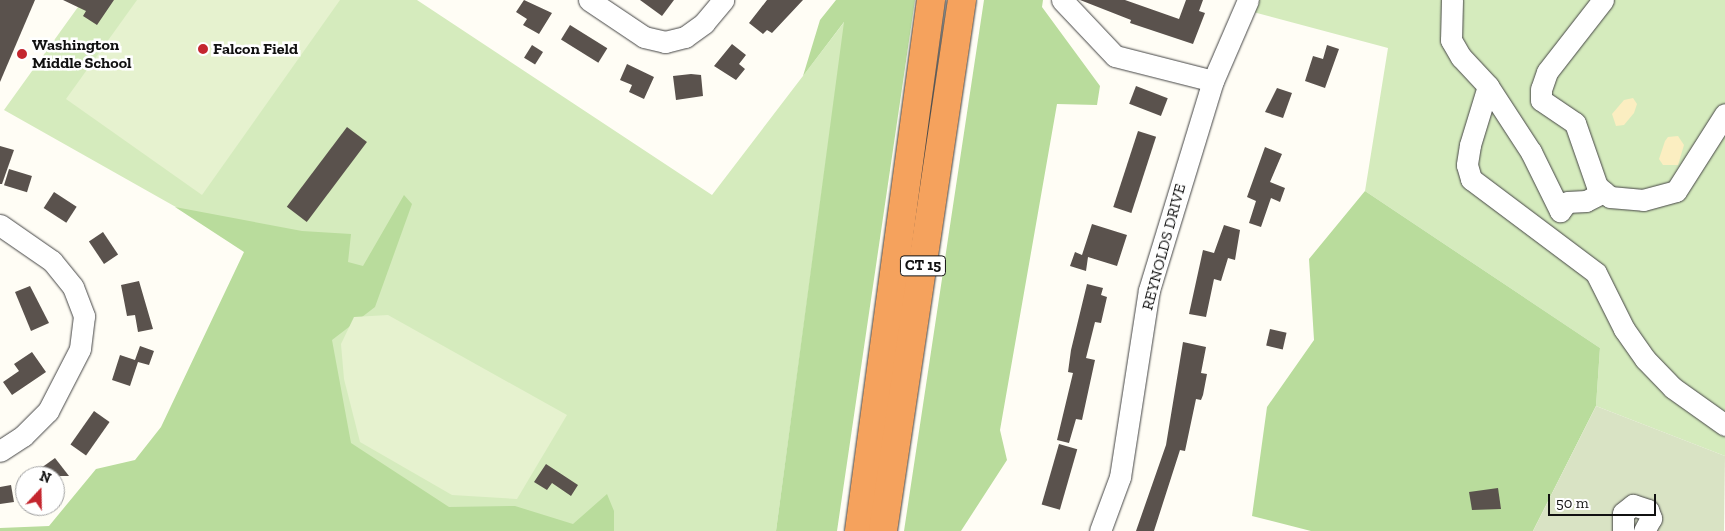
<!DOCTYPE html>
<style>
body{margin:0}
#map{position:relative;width:1725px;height:531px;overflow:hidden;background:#fffdf5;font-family:"Zilla Slab",serif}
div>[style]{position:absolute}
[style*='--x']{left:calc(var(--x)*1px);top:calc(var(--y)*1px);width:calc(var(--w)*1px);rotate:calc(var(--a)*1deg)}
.green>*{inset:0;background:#d5ebbd}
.forest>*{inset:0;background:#b9dc9c}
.sand>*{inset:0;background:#fbeec1}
.cemetery>*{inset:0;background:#d9e3c4}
.pitch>*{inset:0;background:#e6f2cf}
.building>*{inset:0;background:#5a524d;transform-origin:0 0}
.roads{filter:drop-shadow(0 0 1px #444) drop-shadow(0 0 1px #444)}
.minor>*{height:21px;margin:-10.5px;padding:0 10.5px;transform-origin:10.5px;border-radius:10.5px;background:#fff}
.highway>*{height:28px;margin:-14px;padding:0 14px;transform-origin:14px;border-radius:14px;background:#f5a25d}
.dots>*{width:14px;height:14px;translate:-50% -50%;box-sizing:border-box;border:2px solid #fff;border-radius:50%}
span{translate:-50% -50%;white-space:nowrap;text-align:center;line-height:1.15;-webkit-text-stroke:5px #fff;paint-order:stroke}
.shield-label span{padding:1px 4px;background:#fff;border:1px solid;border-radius:4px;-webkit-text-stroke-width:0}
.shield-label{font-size:15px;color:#111;font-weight:700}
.poi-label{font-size:16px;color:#111;font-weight:700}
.left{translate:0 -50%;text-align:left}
.street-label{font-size:16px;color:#111}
.north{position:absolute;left:15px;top:466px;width:50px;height:50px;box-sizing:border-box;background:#fff;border:1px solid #a0a0a0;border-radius:50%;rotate:21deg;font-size:14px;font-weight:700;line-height:20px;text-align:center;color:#111}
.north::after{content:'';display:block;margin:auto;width:18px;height:22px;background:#c4262e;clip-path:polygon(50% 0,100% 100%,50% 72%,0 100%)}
.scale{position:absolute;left:1548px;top:494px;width:108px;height:22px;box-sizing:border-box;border:2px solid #111;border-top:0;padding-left:6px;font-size:15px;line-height:18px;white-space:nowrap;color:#111;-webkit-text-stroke:4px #fff;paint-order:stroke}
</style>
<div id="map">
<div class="green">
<div style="clip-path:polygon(83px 0,417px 0,712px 195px,845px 21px,776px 531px,85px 531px,328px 293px,4px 110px)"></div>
<div style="clip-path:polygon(1241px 0,1725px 0,1725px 456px,1596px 406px,1600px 348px,1365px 191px,1388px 48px,1238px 8px)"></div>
</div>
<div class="forest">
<div style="clip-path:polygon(836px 0,915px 0,837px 531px,776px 531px,844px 22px,803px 76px,820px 20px)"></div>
<div style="clip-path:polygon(984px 0,1043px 0,1042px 7px,1100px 86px,1097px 105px,1057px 104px,1000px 430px,1007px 460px,961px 531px,904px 531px)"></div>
<div style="clip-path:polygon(1365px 191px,1600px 348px,1596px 406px,1533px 531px,1311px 531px,1252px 516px,1267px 407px,1314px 340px,1309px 259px)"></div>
<div style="clip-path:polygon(404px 195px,412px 204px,375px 307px,332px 340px,351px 443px,449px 507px,515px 506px,573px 524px,607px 494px,614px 511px,614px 531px,0 531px,0 528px,49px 526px,96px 469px,135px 460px,161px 427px,244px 252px,175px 207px,302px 231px,351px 234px,348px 262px,363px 266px)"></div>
</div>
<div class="sand">
<div style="clip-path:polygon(1633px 98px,1637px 104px,1634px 113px,1624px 125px,1616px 126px,1612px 114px,1624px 100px)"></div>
<div style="clip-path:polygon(1678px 136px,1684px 145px,1678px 165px,1663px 165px,1659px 159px,1665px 141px,1668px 137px)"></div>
</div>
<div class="cemetery">
<div style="clip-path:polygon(1596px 406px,1725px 456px,1724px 531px,1533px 531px)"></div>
</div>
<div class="pitch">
<div style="clip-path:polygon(137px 0,340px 0,202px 195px,66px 99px)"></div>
<div style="clip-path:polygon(388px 315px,567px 415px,517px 499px,452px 495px,360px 442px,344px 379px,341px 344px,354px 317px)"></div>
</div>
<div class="building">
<div style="clip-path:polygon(0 0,35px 0,0 82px)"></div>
<div style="clip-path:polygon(63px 0,114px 0,97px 25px,83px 16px,86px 11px)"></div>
<div style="clip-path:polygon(524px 0,552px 13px,539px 34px,523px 25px,527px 19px,516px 12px)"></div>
<div style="clip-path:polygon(640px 0,674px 0,662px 16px)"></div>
<div style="clip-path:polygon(767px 0,803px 0,772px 33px,767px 30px,763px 34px,749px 23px)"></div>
<div style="clip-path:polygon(1080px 0,1125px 0,1179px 19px,1186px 0,1203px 0,1199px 11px,1205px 13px,1193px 44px,1130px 23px,1131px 20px)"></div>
<div style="left:570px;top:25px;width:44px;height:17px;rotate:32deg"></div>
<div style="clip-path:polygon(732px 44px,746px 55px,739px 64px,745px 69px,736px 80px,714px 66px)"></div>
<div style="left:532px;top:45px;width:13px;height:15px;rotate:32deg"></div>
<div style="clip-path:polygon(1327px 45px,1339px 49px,1325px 88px,1305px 81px,1313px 56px,1323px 59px)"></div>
<div style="clip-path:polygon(627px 64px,654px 77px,644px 99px,629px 92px,632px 85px,620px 80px)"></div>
<div style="clip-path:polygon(691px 74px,701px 75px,703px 96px,676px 100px,673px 76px)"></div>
<div style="left:1136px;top:86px;width:34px;height:19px;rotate:21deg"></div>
<div style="clip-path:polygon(1277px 88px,1292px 93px,1283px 118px,1265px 112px)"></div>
<div style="left:347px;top:127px;width:25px;height:100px;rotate:37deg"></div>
<div style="left:1138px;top:131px;width:19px;height:80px;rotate:18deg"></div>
<div style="clip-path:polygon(0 146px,14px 150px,2px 184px,0 184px)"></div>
<div style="clip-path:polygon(1265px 147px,1282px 154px,1270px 182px,1285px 188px,1280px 202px,1271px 198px,1261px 227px,1249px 223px,1256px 201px,1247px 197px)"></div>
<div style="left:9px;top:169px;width:24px;height:17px;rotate:17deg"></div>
<div style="left:54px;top:192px;width:27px;height:19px;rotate:33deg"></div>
<div style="clip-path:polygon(1092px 224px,1127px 235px,1117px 266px,1088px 257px,1086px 271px,1070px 266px,1075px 252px,1082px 255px)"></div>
<div style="clip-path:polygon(1224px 225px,1240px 230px,1235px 260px,1228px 258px,1221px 281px,1214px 279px,1206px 317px,1189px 314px,1203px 250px,1214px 253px)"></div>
<div style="left:103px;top:232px;width:27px;height:17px;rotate:56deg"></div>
<div style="clip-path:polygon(139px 281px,153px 329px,138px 332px,135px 315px,127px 316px,121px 285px)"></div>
<div style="clip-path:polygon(1087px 284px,1103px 288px,1101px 295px,1107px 297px,1101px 323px,1095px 322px,1086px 358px,1095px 360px,1082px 420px,1076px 419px,1069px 443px,1057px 440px,1073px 373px,1068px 372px,1071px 350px)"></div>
<div style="clip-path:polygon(30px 286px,49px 323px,31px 331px,15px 292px)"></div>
<div style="left:1270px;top:329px;width:17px;height:17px;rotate:13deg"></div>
<div style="clip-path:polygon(1183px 342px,1206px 347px,1201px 373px,1207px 374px,1203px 395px,1201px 400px,1196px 399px,1185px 451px,1180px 450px,1154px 531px,1136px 531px,1166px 445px)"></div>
<div style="clip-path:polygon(140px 346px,154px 351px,149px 365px,138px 362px,130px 386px,112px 380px,120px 355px,135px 360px)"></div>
<div style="clip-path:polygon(32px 352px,46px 372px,12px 395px,3px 382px,19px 371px,14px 364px)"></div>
<div style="left:94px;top:411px;width:19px;height:41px;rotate:35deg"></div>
<div style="left:1059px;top:444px;width:19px;height:63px;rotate:16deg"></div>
<div style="clip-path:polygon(55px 458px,69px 476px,30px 476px)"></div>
<div style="clip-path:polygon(546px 464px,578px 485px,571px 496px,552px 483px,547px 490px,534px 482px)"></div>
<div style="clip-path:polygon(11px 485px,14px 502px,0 504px,0 487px)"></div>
<div style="clip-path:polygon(1498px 488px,1501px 509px,1472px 510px,1469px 492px)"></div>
</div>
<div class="roads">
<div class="minor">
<div style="--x:589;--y:0;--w:66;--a:33.9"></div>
<div style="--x:644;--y:37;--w:22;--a:13"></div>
<div style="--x:665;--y:42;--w:21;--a:-14"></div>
<div style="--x:685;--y:37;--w:24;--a:-36"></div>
<div style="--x:704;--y:23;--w:30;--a:-50"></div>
<div style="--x:1062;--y:0;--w:77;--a:46.6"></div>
<div style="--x:1115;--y:56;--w:101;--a:14.3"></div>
<div style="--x:1452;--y:0;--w:40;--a:91.4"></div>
<div style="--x:1451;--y:40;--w:20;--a:60"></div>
<div style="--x:1461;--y:57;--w:40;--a:47"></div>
<div style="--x:1488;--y:86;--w:62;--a:107"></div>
<div style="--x:1470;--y:145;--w:20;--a:99"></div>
<div style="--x:1467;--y:165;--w:15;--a:74"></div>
<div style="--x:1471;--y:179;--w:156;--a:36.9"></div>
<div style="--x:1596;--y:273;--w:63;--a:63.4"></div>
<div style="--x:1624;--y:329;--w:37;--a:55"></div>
<div style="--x:1645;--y:359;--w:40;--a:46"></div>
<div style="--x:1673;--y:388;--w:64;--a:35.4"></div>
<div style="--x:1603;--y:0;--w:91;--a:127.9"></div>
<div style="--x:1547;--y:72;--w:18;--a:109"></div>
<div style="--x:1541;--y:89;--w:11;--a:90"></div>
<div style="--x:1541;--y:100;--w:41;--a:34.1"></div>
<div style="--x:1575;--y:123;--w:67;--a:70.8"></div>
<div style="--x:1597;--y:186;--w:17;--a:40"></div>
<div style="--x:1610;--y:197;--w:33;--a:5"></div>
<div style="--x:1643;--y:200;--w:34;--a:-15"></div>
<div style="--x:1676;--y:191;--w:91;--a:-57.5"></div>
<div style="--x:1488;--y:86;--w:79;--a:56.9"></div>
<div style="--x:1531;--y:152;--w:66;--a:63.8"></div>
<div style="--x:1560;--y:211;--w:11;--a:-52"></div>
<div style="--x:1567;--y:202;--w:19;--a:-3"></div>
<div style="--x:1586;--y:201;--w:20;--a:-27"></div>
<div style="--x:0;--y:225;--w:63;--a:34.7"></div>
<div style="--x:52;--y:261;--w:33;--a:51"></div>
<div style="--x:73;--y:287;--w:31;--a:69"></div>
<div style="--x:84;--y:316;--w:33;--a:97"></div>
<div style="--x:80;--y:349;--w:70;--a:117.3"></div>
<div style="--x:48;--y:411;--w:35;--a:135"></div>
<div style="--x:23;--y:436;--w:27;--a:147"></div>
<div style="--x:1100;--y:531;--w:58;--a:-69.7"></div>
<div style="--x:1120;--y:477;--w:189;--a:-81.2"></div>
<div style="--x:1149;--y:290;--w:219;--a:-73"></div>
<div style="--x:1213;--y:81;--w:88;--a:-66.6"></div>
<div style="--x:1623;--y:531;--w:18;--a:-90"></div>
<div style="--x:1623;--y:513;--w:13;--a:-39"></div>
<div style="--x:1633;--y:505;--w:16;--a:18"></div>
<div style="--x:1648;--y:510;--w:9;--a:69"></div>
<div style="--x:1651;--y:518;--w:15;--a:118"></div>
</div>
<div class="highway">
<div style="--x:859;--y:531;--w:536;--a:-82.28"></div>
<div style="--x:883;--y:531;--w:537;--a:-81.54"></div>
</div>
</div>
<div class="dots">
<div style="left:203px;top:49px;background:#c4262e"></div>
<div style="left:22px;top:54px;background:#c4262e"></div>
</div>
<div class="shield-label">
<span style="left:923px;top:266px">CT 15</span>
</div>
<div class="poi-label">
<span class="left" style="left:32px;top:54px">Washington<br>Middle School</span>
<span class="left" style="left:213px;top:49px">Falcon Field</span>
</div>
<div class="street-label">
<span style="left:1164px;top:247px;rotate:-75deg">REYNOLDS DRIVE</span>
</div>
<div class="north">N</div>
<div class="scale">50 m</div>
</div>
